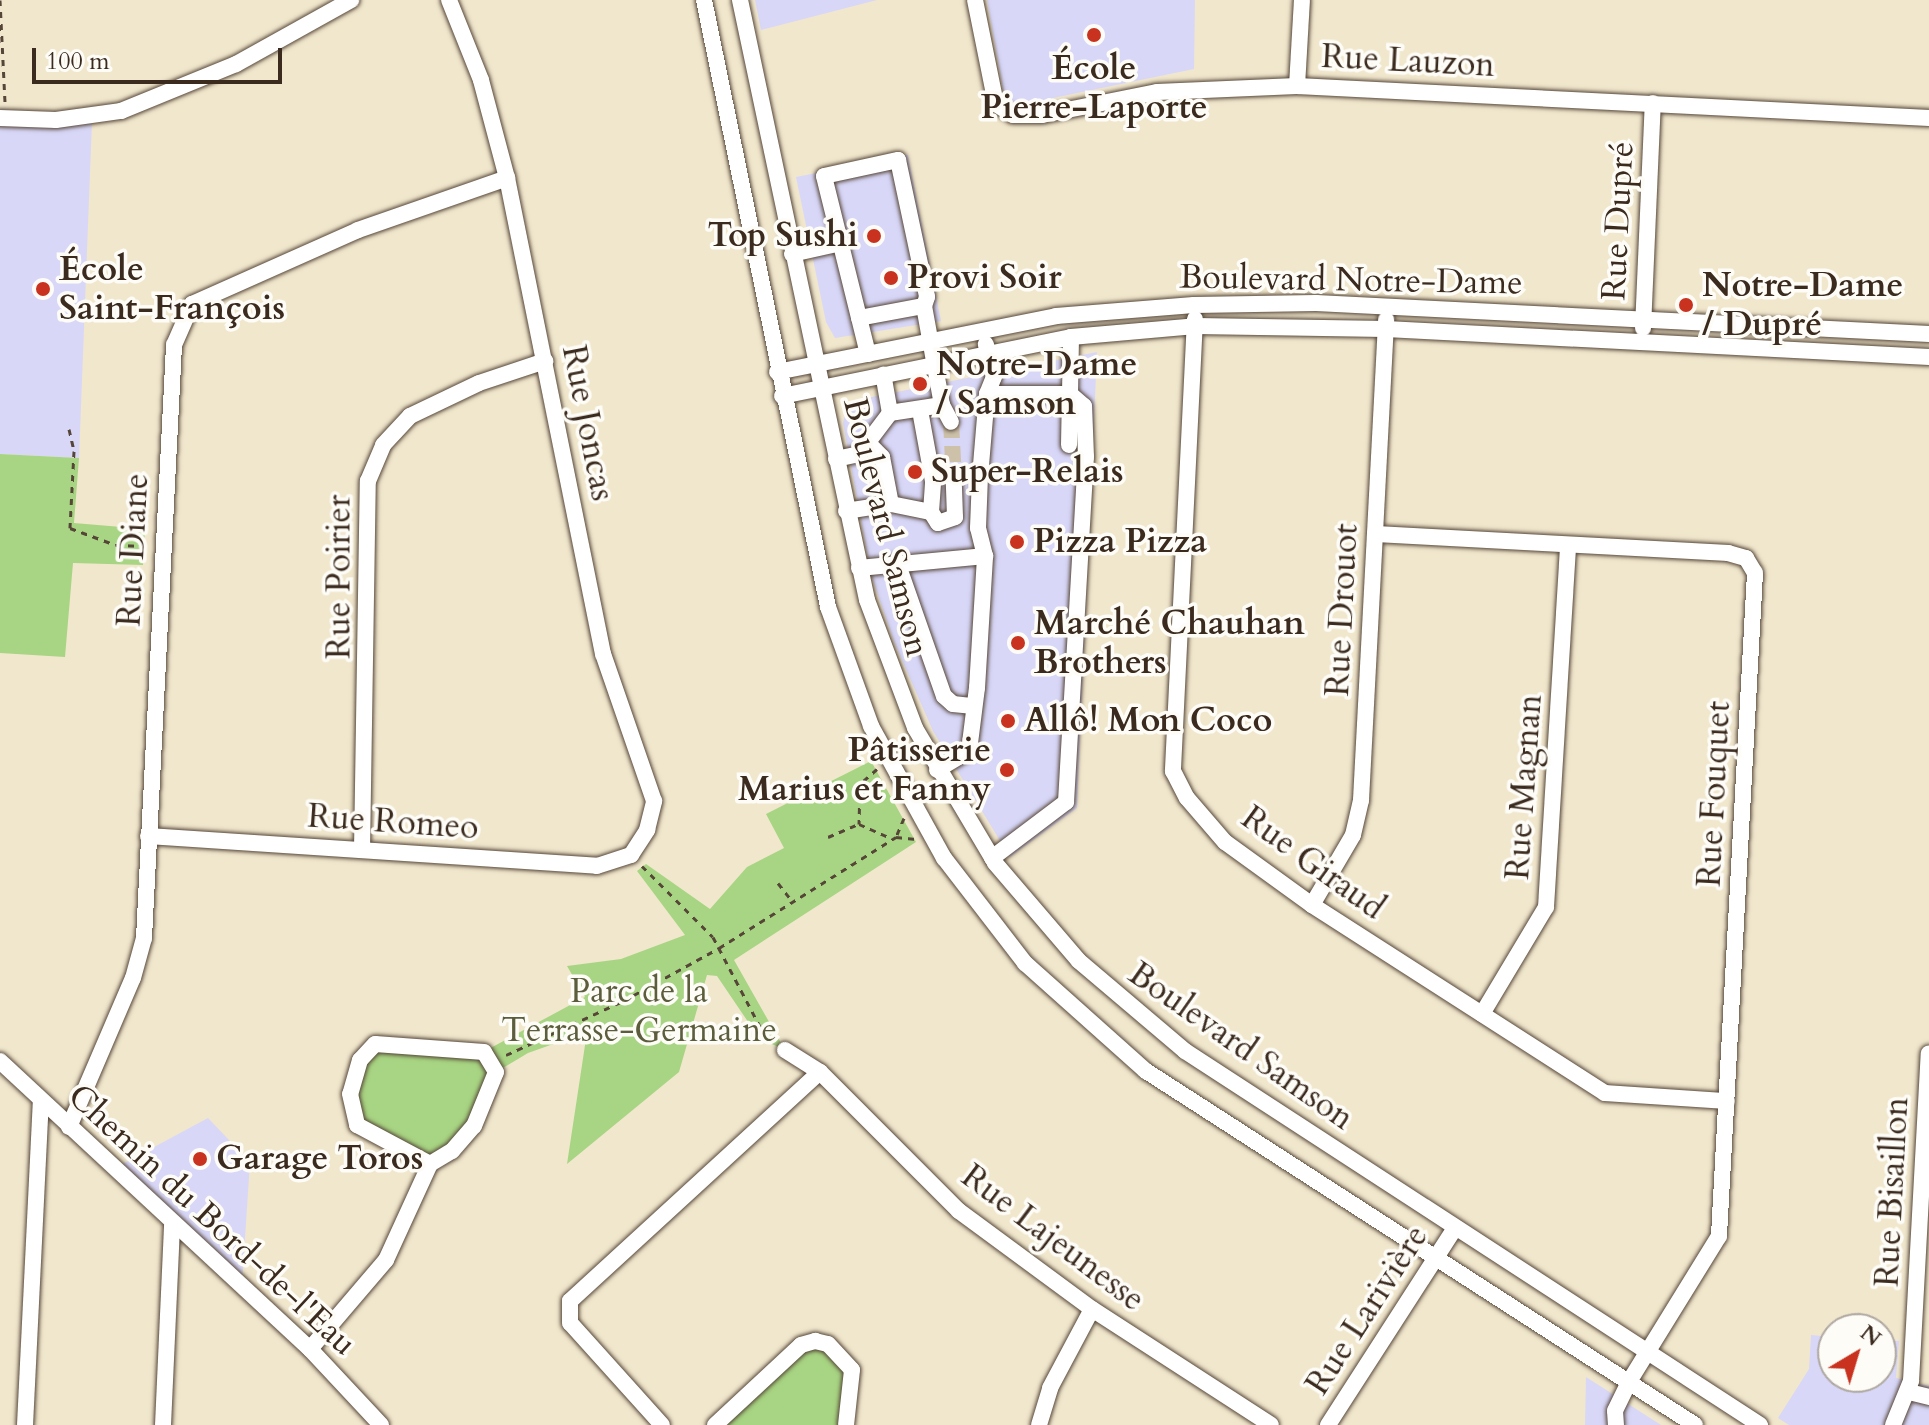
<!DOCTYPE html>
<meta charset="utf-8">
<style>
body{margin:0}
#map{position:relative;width:1929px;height:1425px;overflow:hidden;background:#f1e7cd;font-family:Cardo,serif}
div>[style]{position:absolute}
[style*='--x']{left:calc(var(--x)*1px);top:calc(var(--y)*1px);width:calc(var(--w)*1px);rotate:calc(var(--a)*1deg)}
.built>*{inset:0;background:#d8d7f8}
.green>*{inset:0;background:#a8d583}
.minor-tunnel>*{height:16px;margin-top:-8px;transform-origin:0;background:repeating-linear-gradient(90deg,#cdc1aa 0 16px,transparent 0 24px)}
.path>*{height:3px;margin-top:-1.5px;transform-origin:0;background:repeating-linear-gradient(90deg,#564638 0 6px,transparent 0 12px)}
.roads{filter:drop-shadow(0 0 2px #564638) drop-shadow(0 0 2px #564638)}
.minor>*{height:16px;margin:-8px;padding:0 8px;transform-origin:8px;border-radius:8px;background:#fff}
.dots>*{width:22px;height:22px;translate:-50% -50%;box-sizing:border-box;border:4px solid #fdfcf7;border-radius:50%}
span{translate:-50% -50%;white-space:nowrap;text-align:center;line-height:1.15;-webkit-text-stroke:7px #fdfcf7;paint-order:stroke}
.street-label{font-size:34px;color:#3b2a1e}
.poi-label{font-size:34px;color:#3b2a1e;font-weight:700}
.right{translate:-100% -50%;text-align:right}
.left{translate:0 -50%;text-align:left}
.park-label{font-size:34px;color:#5c5d3c}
.north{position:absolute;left:1817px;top:1313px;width:80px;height:80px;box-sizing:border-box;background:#fdfcf7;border:2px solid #afa8a0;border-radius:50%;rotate:38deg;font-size:22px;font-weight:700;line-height:32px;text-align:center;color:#3b2a1e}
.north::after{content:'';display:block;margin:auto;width:28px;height:36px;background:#c8321e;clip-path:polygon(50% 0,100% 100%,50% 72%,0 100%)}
.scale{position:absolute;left:32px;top:48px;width:250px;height:36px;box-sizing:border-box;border:4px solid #3b2a1e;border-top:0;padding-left:10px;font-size:24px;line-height:28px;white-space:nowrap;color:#3b2a1e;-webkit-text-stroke:6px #fdfcf7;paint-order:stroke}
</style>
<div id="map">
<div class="built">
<div style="clip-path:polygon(755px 0,877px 0,761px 30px)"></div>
<div style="clip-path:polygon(987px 0,1195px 0,1194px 69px,1019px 105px,1004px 96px)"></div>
<div style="clip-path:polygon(92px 121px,79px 458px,0 454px,0 125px)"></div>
<div style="clip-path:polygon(908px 155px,941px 321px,835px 338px,826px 322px,796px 177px)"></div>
<div style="clip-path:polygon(1097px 352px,1077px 808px,1010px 857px,933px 731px,894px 642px,871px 575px,843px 423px,847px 405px,857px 400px)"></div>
<div style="clip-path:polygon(208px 1118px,250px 1162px,242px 1284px,115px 1168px)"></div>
<div style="clip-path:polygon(1811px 1335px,1833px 1337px,1833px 1377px,1881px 1377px,1881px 1340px,1899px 1341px,1896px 1378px,1929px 1386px,1929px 1425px,1789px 1425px,1778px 1418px,1809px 1369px)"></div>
<div style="clip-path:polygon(1586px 1377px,1661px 1425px,1585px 1425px)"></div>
</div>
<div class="green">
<div style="clip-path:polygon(0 454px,79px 458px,74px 523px,145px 529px,143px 565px,73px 563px,65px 657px,0 653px)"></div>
<div style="clip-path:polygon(871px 761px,916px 842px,734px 960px,785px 1050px,759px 1038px,717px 976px,707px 975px,679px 1072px,567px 1164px,587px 1032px,528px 1053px,496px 1072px,474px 1126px,430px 1164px,357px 1125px,350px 1094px,375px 1044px,485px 1051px,585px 997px,567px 966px,621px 959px,685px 935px,637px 871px,646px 864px,710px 909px,747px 867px,784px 848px,766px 814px)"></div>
<div style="clip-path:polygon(815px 1341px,852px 1370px,846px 1425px,715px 1425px)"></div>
</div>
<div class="minor-tunnel">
<div style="--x:951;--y:422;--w:57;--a:87"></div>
</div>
<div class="path">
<div style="--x:0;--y:0;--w:103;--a:87.2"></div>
<div style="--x:69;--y:429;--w:23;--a:77"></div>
<div style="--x:74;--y:451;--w:77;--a:93"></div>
<div style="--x:70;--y:528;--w:49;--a:20.3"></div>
<div style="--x:116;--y:545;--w:31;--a:2"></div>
<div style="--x:877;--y:769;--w:23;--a:139"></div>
<div style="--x:860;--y:784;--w:40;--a:91.4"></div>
<div style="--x:859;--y:824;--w:35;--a:24"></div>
<div style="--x:904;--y:818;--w:21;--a:113"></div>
<div style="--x:896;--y:837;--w:20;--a:6"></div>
<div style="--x:828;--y:837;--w:34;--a:-23"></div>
<div style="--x:642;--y:866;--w:100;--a:45"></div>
<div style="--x:713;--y:937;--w:112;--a:62.3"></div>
<div style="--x:778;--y:883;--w:24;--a:52"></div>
<div style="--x:506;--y:1055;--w:129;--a:-24.8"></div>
<div style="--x:623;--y:1001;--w:110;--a:-28.9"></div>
<div style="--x:719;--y:948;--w:209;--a:-32.1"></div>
</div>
<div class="roads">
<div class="minor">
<div style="--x:704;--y:0;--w:620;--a:78.45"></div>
<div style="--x:828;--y:607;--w:127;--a:70.1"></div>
<div style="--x:871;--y:726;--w:151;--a:61.1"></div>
<div style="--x:944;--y:858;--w:133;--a:52.4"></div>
<div style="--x:1025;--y:963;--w:162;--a:41.8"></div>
<div style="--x:1146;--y:1071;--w:653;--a:32.81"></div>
<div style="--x:740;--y:0;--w:613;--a:78.05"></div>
<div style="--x:867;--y:600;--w:137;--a:69.4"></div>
<div style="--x:915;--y:728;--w:157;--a:59.3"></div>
<div style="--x:995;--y:863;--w:129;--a:49.4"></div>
<div style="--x:1079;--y:961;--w:139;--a:40.3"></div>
<div style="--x:1185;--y:1051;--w:686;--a:33.04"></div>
<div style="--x:975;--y:0;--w:106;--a:78.6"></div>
<div style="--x:996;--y:104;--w:20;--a:33"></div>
<div style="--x:1013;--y:115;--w:29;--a:0"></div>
<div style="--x:1042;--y:115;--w:117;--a:-11.3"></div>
<div style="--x:1157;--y:92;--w:140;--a:-2.5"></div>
<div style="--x:1297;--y:86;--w:633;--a:2.9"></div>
<div style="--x:1297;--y:86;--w:86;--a:-86.7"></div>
<div style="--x:0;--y:118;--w:56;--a:2"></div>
<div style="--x:56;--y:120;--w:66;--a:-7.9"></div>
<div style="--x:121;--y:111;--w:124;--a:-22.2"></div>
<div style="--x:236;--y:64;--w:132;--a:-29.1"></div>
<div style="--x:792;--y:254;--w:46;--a:-12.5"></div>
<div style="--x:859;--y:318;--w:66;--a:-10.5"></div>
<div style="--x:924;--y:306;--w:101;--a:79.7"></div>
<div style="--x:942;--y:405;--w:53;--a:171.3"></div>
<div style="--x:1195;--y:319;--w:453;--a:92.8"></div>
<div style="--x:1173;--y:771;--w:30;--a:63"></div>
<div style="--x:1187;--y:798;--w:58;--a:49.2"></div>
<div style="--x:1225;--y:842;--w:107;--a:35.9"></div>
<div style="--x:1312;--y:905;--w:348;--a:32.7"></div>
<div style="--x:1605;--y:1093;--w:122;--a:3.8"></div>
<div style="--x:1643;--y:328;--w:225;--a:-87.5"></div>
<div style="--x:868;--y:354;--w:183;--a:-103.9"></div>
<div style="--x:824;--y:176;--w:76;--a:-12.2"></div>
<div style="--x:898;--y:160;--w:140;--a:78"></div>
<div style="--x:927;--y:297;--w:9;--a:108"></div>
<div style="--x:777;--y:372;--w:285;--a:-11.3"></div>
<div style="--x:1056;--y:316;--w:138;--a:-4.6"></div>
<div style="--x:1194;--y:305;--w:122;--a:-0.9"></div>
<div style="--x:1316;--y:303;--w:614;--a:2.9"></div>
<div style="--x:987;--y:394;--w:83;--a:0"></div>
<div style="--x:1070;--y:394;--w:57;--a:-89"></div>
<div style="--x:782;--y:396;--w:295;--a:-11.5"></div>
<div style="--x:1071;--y:337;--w:125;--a:-5"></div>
<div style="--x:1196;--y:326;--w:190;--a:0.9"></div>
<div style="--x:1386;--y:329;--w:544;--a:2.95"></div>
<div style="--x:942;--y:405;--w:19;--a:62"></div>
<div style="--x:868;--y:443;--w:20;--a:45"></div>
<div style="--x:882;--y:457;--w:48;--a:79.2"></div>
<div style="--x:1069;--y:445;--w:51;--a:-88.9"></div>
<div style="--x:836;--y:459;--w:24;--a:-12"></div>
<div style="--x:859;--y:454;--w:51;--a:-52.9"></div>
<div style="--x:890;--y:413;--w:39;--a:-100"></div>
<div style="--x:846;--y:511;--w:46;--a:-8.8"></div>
<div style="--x:891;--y:504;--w:41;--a:11.3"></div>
<div style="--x:931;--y:512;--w:31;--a:-86"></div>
<div style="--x:933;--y:481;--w:72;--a:-100.4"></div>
<div style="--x:931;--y:512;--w:13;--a:58"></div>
<div style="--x:938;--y:523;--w:18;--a:-19"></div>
<div style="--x:955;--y:517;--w:38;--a:-92"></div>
<div style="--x:1376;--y:534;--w:353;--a:3.1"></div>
<div style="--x:1728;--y:553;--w:19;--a:16"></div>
<div style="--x:1746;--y:558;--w:17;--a:59"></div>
<div style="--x:1755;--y:573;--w:664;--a:93.11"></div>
<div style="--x:1719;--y:1236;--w:172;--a:121.7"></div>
<div style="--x:1629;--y:1382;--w:32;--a:116"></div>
<div style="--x:1615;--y:1411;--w:14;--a:86"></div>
<div style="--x:897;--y:562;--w:142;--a:70.7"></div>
<div style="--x:944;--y:696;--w:12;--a:42"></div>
<div style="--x:953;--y:704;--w:18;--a:6"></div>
<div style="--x:859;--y:568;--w:127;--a:-5.4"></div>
<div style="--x:937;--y:770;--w:37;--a:-31"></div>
<div style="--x:969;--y:751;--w:64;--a:-82.8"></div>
<div style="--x:977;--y:688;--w:132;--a:-86.5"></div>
<div style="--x:985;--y:556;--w:29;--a:-104"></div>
<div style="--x:978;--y:528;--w:51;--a:-87.8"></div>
<div style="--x:980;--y:477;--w:83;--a:-85.2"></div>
<div style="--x:987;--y:394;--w:18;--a:-68"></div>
<div style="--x:994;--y:377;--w:34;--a:-104"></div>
<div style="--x:148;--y:836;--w:450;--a:3.8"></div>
<div style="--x:597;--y:866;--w:36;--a:-18"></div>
<div style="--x:631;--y:855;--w:30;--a:-57"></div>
<div style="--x:647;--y:830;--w:30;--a:-76"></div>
<div style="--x:654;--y:801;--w:156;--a:-109.1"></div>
<div style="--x:603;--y:654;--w:486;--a:-101.4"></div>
<div style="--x:507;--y:178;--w:101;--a:-104.9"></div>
<div style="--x:481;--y:80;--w:86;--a:-111.8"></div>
<div style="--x:362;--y:850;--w:369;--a:-89.1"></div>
<div style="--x:368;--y:481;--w:39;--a:-67"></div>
<div style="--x:383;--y:445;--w:40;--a:-47"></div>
<div style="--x:410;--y:416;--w:76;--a:-25.6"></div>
<div style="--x:479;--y:383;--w:70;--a:-18.4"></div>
<div style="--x:992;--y:858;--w:93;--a:-37.1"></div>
<div style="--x:1066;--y:802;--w:346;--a:-86.7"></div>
<div style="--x:1086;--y:457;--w:51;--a:-92.2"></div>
<div style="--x:1084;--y:406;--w:18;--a:-139"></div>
<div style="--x:1312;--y:905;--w:81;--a:-59.6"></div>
<div style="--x:1353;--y:835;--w:36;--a:-77"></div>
<div style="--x:1361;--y:800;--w:481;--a:-87"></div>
<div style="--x:1482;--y:1014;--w:125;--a:-59.1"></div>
<div style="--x:1546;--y:907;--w:362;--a:-86.5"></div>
<div style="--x:785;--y:1050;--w:41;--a:32.2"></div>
<div style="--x:0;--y:1061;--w:423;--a:42.9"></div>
<div style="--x:310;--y:1349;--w:104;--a:46.9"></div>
<div style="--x:69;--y:1127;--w:162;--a:-66.8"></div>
<div style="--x:133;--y:978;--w:41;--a:-74.6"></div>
<div style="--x:144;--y:938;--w:594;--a:-87.1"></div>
<div style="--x:174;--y:345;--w:45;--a:-66.3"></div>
<div style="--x:192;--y:304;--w:182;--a:-24"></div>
<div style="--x:358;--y:230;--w:158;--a:-19.2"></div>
<div style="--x:310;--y:1349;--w:117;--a:-49.5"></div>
<div style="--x:386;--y:1260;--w:106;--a:-65.4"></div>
<div style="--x:430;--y:1164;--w:26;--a:-31"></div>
<div style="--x:452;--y:1151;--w:33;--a:-49"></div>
<div style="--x:474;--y:1126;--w:58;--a:-67.8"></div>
<div style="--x:496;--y:1072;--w:23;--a:-121"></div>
<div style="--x:484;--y:1052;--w:109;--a:-175.8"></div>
<div style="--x:375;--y:1044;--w:22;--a:133"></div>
<div style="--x:360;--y:1060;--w:35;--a:106"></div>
<div style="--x:350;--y:1094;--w:32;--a:77"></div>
<div style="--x:357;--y:1125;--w:83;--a:28.1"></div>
<div style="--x:1909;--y:1392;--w:21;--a:14"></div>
<div style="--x:25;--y:1425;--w:325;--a:-87.2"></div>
<div style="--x:163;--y:1425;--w:202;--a:-87.4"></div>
<div style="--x:662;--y:1425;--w:137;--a:-132"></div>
<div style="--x:570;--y:1323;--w:22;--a:-90"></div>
<div style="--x:570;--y:1301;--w:339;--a:-42.5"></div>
<div style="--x:820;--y:1072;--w:197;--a:45"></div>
<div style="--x:959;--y:1211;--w:165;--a:36.4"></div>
<div style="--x:1092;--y:1309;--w:213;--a:32.9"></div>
<div style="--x:715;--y:1425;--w:117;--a:-42.9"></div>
<div style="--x:801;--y:1345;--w:15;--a:-16"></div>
<div style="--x:815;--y:1341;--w:13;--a:13"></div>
<div style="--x:828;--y:1344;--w:35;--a:47"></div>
<div style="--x:852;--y:1370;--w:55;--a:96.2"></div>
<div style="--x:1039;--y:1425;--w:39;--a:-73"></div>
<div style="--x:1050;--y:1388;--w:89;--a:-62"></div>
<div style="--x:1328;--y:1425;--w:234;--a:-57.2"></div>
<div style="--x:1893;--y:1425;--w:48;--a:-67.8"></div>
<div style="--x:1911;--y:1381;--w:328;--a:-86.9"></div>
</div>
</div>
<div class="dots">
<div style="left:1094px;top:35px;background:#c8321e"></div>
<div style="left:874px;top:236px;background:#c8321e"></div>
<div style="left:891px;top:278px;background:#c8321e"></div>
<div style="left:43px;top:289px;background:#c8321e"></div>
<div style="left:1686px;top:305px;background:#c8321e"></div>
<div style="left:920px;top:384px;background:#c8321e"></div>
<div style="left:915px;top:472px;background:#c8321e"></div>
<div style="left:1017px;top:542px;background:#c8321e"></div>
<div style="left:1018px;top:643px;background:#c8321e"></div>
<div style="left:1008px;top:721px;background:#c8321e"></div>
<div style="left:1007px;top:770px;background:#c8321e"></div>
<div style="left:200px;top:1159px;background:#c8321e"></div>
</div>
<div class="street-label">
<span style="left:1408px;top:61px;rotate:3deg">Rue Lauzon</span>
<span style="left:1618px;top:221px;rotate:-87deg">Rue Dupré</span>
<span style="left:1351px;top:280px;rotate:1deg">Boulevard Notre-Dame</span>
<span style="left:588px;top:423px;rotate:79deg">Rue Joncas</span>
<span style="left:886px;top:527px;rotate:76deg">Boulevard Samson</span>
<span style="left:133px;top:550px;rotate:-87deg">Rue Diane</span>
<span style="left:339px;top:577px;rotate:-90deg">Rue Poirier</span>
<span style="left:1342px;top:610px;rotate:-87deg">Rue Drouot</span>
<span style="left:1524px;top:787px;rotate:-86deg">Rue Magnan</span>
<span style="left:1714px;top:794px;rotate:-87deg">Rue Fouquet</span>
<span style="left:393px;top:822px;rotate:4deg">Rue Romeo</span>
<span style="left:1313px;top:863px;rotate:36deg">Rue Giraud</span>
<span style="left:1241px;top:1046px;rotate:35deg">Boulevard Samson</span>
<span style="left:1892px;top:1192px;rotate:-87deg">Rue Bisaillon</span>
<span style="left:212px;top:1220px;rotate:43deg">Chemin du Bord-de-l'Eau</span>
<span style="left:1053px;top:1238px;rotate:37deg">Rue Lajeunesse</span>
<span style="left:1367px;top:1310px;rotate:-57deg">Rue Larivière</span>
</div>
<div class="poi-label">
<span style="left:1094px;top:88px">École<br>Pierre-Laporte</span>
<span class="right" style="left:858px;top:236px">Top Sushi</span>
<span class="left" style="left:59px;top:289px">École<br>Saint-François</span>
<span class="left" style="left:907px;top:278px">Provi Soir</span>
<span class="left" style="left:1702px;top:305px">Notre-Dame<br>/ Dupré</span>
<span class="left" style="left:936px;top:384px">Notre-Dame<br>/ Samson</span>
<span class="left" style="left:931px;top:472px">Super-Relais</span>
<span class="left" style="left:1033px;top:542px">Pizza Pizza</span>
<span class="left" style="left:1034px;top:643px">Marché Chauhan<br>Brothers</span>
<span class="left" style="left:1024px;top:721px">Allô! Mon Coco</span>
<span class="right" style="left:991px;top:770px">Pâtisserie<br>Marius et Fanny</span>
<span class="left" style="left:216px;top:1159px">Garage Toros</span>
</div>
<div class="park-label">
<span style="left:639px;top:1011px">Parc de la<br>Terrasse-Germaine</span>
</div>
<div class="north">N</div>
<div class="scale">100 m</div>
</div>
